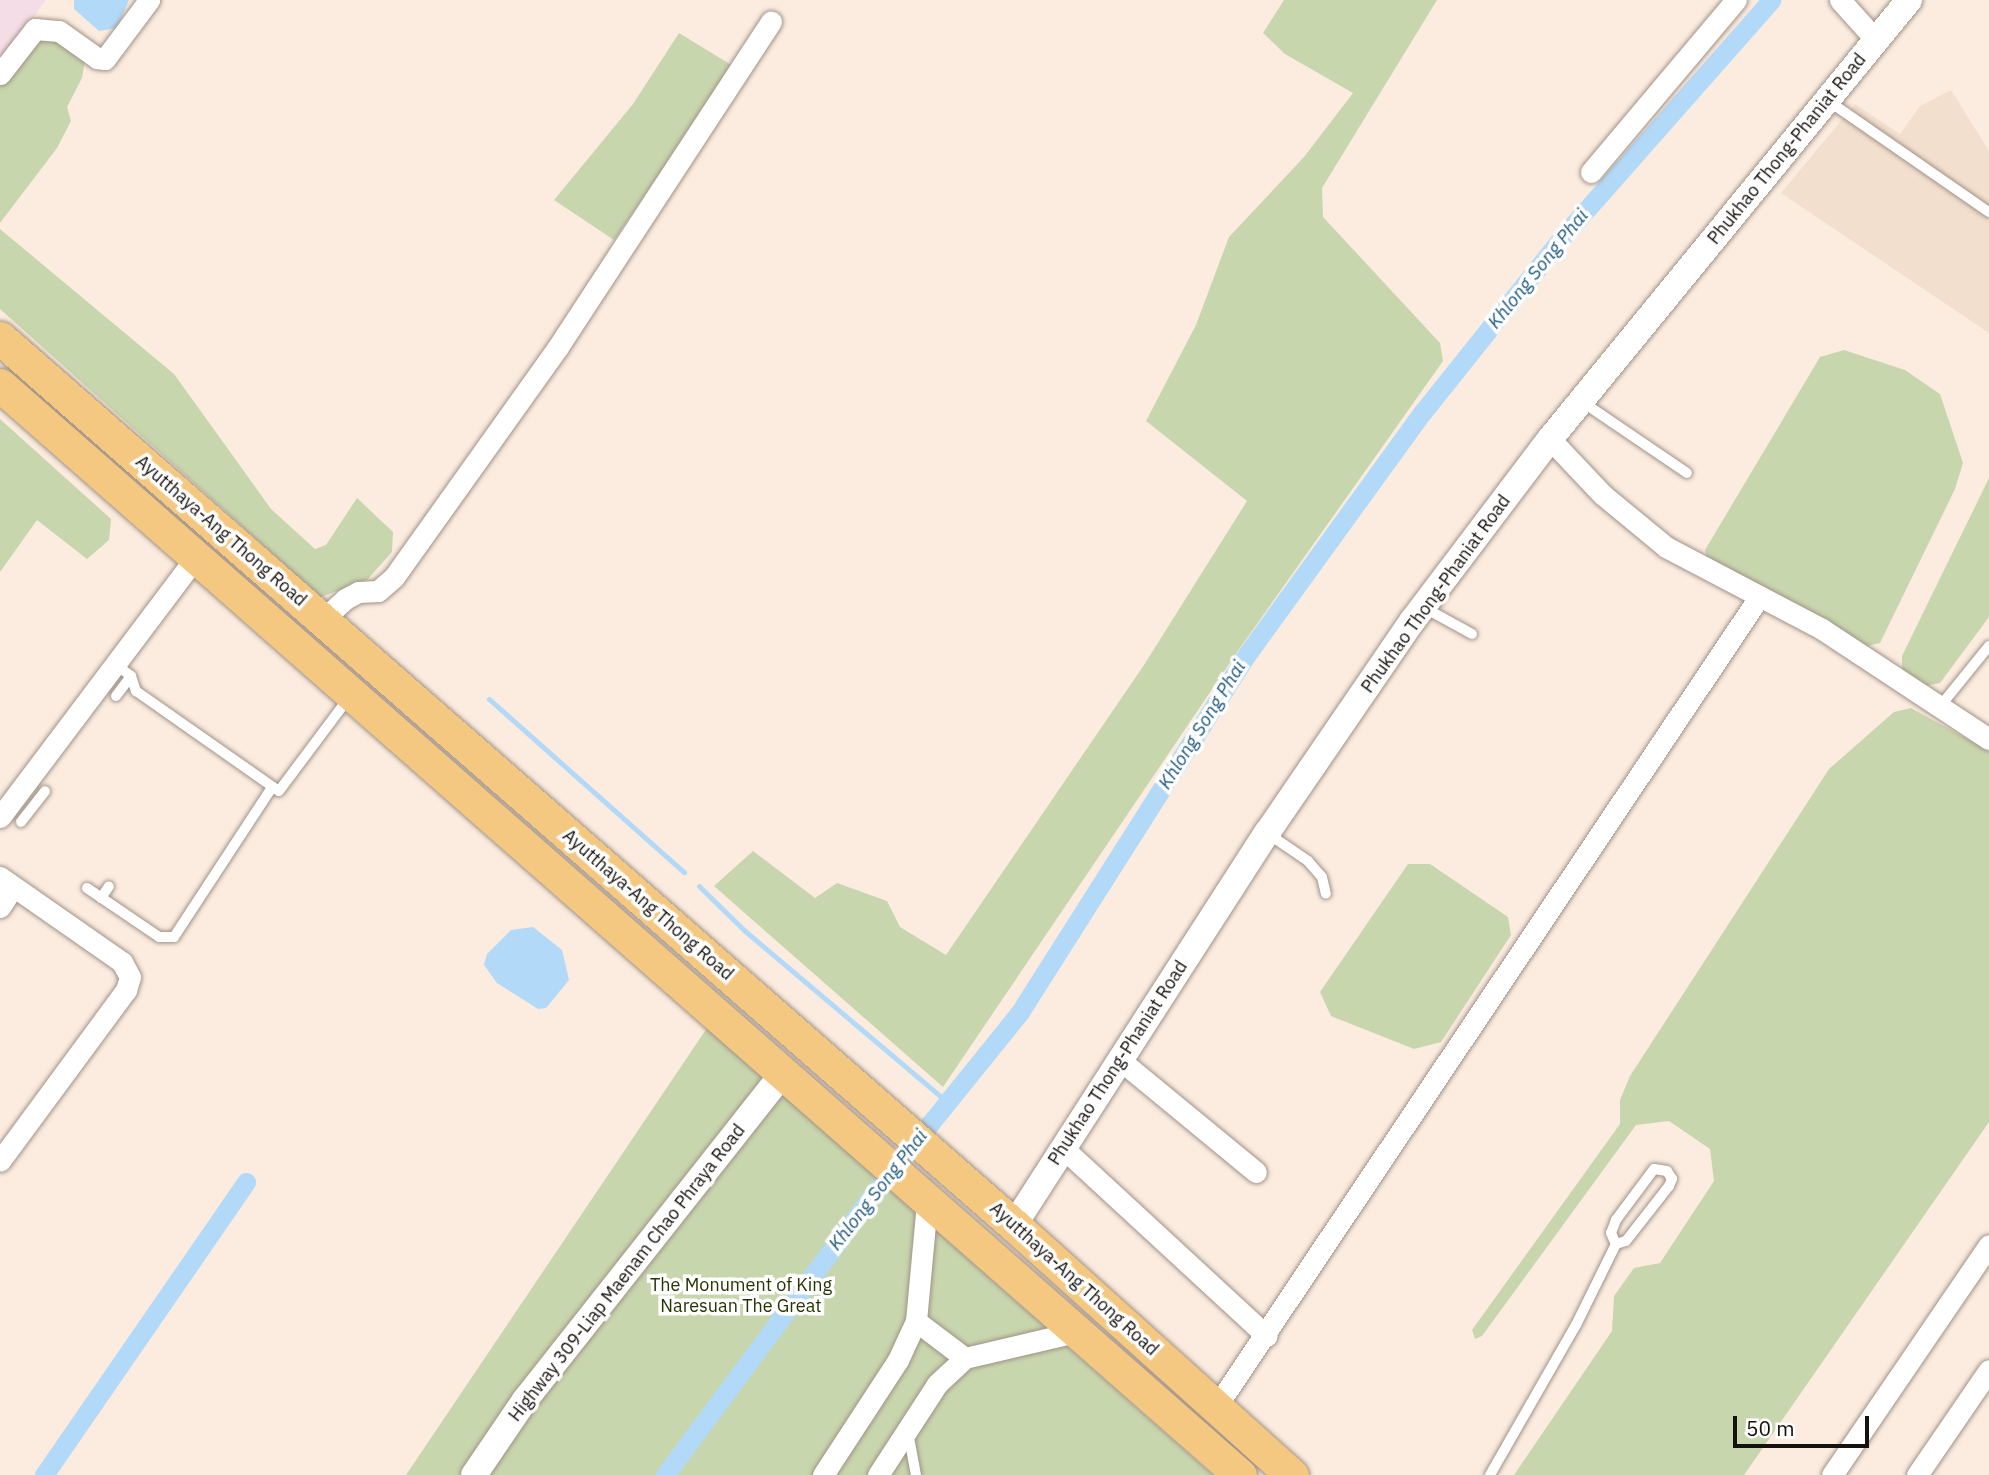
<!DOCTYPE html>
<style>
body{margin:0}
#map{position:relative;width:1989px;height:1475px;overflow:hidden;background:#fbecdf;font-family:"IBM Plex Sans",sans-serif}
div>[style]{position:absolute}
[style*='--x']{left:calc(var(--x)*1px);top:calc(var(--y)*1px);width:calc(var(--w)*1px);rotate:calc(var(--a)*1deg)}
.commercial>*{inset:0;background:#f5dde8}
.built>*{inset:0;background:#f3dfcd}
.green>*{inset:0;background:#c8d6ad}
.water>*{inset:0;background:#b3d9f8}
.stream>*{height:5px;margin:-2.5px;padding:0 2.5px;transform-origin:2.5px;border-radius:2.5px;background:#b3d9f8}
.canal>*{height:19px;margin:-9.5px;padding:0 9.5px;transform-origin:9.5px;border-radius:9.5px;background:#b3d9f8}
.roads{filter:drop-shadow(0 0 2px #a09287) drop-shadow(0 0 2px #a09287)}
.service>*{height:10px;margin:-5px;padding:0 5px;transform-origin:5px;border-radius:5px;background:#fff}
.minor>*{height:21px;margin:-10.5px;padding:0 10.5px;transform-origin:10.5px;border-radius:10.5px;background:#fff}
.tertiary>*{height:26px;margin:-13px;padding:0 13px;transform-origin:13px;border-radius:13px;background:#fff}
.primary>*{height:33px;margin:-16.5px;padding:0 16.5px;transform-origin:16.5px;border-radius:16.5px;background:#f5c881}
span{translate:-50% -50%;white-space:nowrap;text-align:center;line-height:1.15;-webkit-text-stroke:7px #fff;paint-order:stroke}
.street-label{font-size:18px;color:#16110d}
.park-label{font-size:18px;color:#263302}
.water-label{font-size:19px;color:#1e5981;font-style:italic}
.scale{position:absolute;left:1733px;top:1416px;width:136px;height:32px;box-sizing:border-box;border:4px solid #16110d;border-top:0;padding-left:9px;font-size:21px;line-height:24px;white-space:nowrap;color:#16110d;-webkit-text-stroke:5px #fff;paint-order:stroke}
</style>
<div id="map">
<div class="commercial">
<div style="clip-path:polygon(0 0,46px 0,0 62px)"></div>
</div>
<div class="built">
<div style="clip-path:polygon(1951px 90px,1989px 151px,1989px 333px,1781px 193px,1855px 104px,1900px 134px,1920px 106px)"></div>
</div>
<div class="green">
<div style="clip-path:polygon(1284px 0,1437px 0,1322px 188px,1323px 217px,1440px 343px,1443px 361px,1240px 648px,943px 1087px,714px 886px,753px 851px,815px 898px,837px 883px,887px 901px,900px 927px,946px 955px,1144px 665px,1247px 501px,1146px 421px,1196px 325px,1229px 237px,1304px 157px,1353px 93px,1285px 54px,1263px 33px)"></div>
<div style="clip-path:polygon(679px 33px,733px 66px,614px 240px,554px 200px,633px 104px)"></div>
<div style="clip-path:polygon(43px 38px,54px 38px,85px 60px,82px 78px,67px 107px,71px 121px,57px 148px,0 223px,0 86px,33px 43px)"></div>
<div style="clip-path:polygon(0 229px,174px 374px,271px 509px,315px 549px,326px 545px,357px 498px,393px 532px,392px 552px,367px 580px,321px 597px,0 309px)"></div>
<div style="clip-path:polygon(1844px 350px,1905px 370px,1940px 394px,1963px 463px,1955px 489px,1880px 643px,1863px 647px,1707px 559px,1705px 550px,1820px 357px)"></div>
<div style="clip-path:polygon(0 419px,111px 519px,109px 540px,87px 559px,37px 520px,0 572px)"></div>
<div style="clip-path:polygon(1989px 478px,1989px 617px,1940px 683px,1925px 686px,1902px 670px,1902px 656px)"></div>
<div style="clip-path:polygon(1911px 708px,1989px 751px,1989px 1122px,1744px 1475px,1514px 1475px,1612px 1331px,1614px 1296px,1634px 1268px,1660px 1263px,1714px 1181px,1710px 1149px,1669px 1121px,1636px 1125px,1482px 1336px,1475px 1339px,1472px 1330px,1620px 1124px,1620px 1100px,1630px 1076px,1829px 769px,1894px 712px)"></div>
<div style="clip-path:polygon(1408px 864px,1430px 864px,1508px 917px,1511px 935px,1441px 1042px,1414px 1049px,1331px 1016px,1320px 992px)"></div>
<div style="clip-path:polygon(707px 1028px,1213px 1475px,406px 1475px)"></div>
</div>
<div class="water">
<div style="clip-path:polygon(74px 0,129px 0,117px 28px,99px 31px,74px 9px)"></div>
<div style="clip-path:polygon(533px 927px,562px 950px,569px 980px,546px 1008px,538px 1009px,497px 983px,484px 965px,487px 954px,511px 930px)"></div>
</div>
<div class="stream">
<div style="--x:489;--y:699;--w:261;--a:41.6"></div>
<div style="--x:699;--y:886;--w:64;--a:44.4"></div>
<div style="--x:745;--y:931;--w:265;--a:40.2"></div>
</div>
<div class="canal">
<div style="--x:44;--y:1475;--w:356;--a:-55.4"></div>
<div style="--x:665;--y:1475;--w:338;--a:-53.5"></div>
<div style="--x:866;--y:1203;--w:245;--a:-51.1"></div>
<div style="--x:1020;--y:1012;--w:425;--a:-57.6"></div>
<div style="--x:1248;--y:653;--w:296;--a:-54.1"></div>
<div style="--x:1422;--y:413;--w:229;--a:-51.4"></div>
<div style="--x:1565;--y:234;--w:312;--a:-48.6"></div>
</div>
<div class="roads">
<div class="service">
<div style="--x:1827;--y:100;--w:197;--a:34.7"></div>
<div style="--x:1581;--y:401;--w:128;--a:34.2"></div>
<div style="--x:1423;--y:607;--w:56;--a:28.9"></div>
<div style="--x:115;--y:664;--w:20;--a:37"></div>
<div style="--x:131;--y:676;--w:16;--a:72"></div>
<div style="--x:136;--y:691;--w:174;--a:35"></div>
<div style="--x:279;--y:791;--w:119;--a:-53.2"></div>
<div style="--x:116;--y:696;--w:25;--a:-53"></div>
<div style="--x:1938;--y:709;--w:81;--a:-51"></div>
<div style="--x:21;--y:822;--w:39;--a:-52"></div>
<div style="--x:1267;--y:833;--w:50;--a:34.3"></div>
<div style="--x:1308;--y:861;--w:21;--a:49"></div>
<div style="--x:1322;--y:877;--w:17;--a:77"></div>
<div style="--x:87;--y:888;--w:87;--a:34.2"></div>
<div style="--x:159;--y:937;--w:15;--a:0"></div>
<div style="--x:174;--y:937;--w:177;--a:-56.8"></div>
<div style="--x:101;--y:898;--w:14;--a:-56"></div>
<div style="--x:908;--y:1432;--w:44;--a:79.5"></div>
<div style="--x:1490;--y:1475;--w:173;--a:-60.2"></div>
<div style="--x:1576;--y:1325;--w:90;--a:-63.7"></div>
<div style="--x:1616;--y:1244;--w:10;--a:-17"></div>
<div style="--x:1626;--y:1241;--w:70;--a:-52"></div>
<div style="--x:1669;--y:1186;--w:8;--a:-67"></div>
<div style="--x:1672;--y:1179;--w:9;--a:-122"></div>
<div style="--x:1667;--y:1171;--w:13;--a:-171"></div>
<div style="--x:1654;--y:1169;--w:64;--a:126.7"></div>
<div style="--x:1616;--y:1220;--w:14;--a:111"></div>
<div style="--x:1611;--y:1233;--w:12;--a:66"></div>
</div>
<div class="minor">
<div style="--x:1840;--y:0;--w:54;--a:48"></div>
<div style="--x:0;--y:74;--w:57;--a:-52.1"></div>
<div style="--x:35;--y:29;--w:24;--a:5"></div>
<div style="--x:59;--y:31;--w:47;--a:35.4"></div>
<div style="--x:97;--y:58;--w:8;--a:7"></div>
<div style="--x:105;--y:59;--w:74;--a:-53.3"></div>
<div style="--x:1591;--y:172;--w:225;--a:-49.9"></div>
<div style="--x:1550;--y:439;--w:77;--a:46.6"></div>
<div style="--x:1603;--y:495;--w:82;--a:39.5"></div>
<div style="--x:1666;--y:547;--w:176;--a:27.7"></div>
<div style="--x:1822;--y:629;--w:200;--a:33.4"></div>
<div style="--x:322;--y:620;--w:31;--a:-42"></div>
<div style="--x:345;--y:599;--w:15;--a:-28"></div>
<div style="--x:358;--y:592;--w:20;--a:-3"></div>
<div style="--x:378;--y:591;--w:21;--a:-41"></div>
<div style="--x:394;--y:577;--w:282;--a:-54.5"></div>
<div style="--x:558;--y:347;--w:389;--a:-56.8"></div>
<div style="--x:0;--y:817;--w:326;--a:-53"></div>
<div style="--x:0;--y:877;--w:149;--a:34.9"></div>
<div style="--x:122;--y:962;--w:17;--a:62"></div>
<div style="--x:130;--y:977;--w:14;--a:107"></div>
<div style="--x:126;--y:990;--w:212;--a:126.4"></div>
<div style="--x:0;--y:907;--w:24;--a:-57"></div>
<div style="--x:1120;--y:1060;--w:176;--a:39.5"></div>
<div style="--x:1063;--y:1148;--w:277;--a:42.7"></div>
<div style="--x:916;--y:1321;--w:61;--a:37.1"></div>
<div style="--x:1216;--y:1407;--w:975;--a:-56.16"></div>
<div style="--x:823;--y:1475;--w:137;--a:-56.9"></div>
<div style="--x:898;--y:1360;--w:43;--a:-65.2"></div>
<div style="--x:916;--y:1321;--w:120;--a:-84.7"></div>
<div style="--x:878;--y:1475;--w:108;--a:-57"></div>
<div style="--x:937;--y:1384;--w:38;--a:-43"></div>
<div style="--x:965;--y:1358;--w:114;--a:-13.2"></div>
<div style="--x:1832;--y:1475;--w:278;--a:-55.7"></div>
<div style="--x:1917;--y:1475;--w:127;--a:-55.6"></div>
</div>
<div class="tertiary">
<div style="--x:1014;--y:1225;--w:467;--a:-57.2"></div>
<div style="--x:1267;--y:833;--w:258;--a:-55.6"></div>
<div style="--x:1413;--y:620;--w:227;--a:-52.9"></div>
<div style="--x:1550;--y:439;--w:567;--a:-50.72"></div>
<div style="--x:474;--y:1475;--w:91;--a:-55.8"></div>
<div style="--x:525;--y:1400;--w:417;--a:-51.7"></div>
</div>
<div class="primary">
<div style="--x:0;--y:338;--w:1347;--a:41.18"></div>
<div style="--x:1014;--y:1225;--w:374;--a:42"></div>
<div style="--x:0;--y:385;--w:1651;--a:41.32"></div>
</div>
</div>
<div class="street-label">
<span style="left:1787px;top:149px;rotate:-51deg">Phukhao Thong-Phaniat Road</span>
<span style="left:221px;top:531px;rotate:41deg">Ayutthaya-Ang Thong Road</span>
<span style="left:1436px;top:594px;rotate:-54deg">Phukhao Thong-Phaniat Road</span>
<span style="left:648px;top:905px;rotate:41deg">Ayutthaya-Ang Thong Road</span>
<span style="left:1118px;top:1063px;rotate:-57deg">Phukhao Thong-Phaniat Road</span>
<span style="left:627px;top:1273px;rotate:-52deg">Highway 309-Liap Maenam Chao Phraya Road</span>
<span style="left:1074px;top:1279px;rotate:42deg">Ayutthaya-Ang Thong Road</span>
</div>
<div class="park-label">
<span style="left:741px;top:1296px">The Monument of King<br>Naresuan The Great</span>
</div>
<div class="water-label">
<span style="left:1538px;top:269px;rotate:-51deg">Khlong Song Phai</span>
<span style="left:1202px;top:725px;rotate:-58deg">Khlong Song Phai</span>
<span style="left:878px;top:1190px;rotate:-52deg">Khlong Song Phai</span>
</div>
<div class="scale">50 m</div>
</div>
